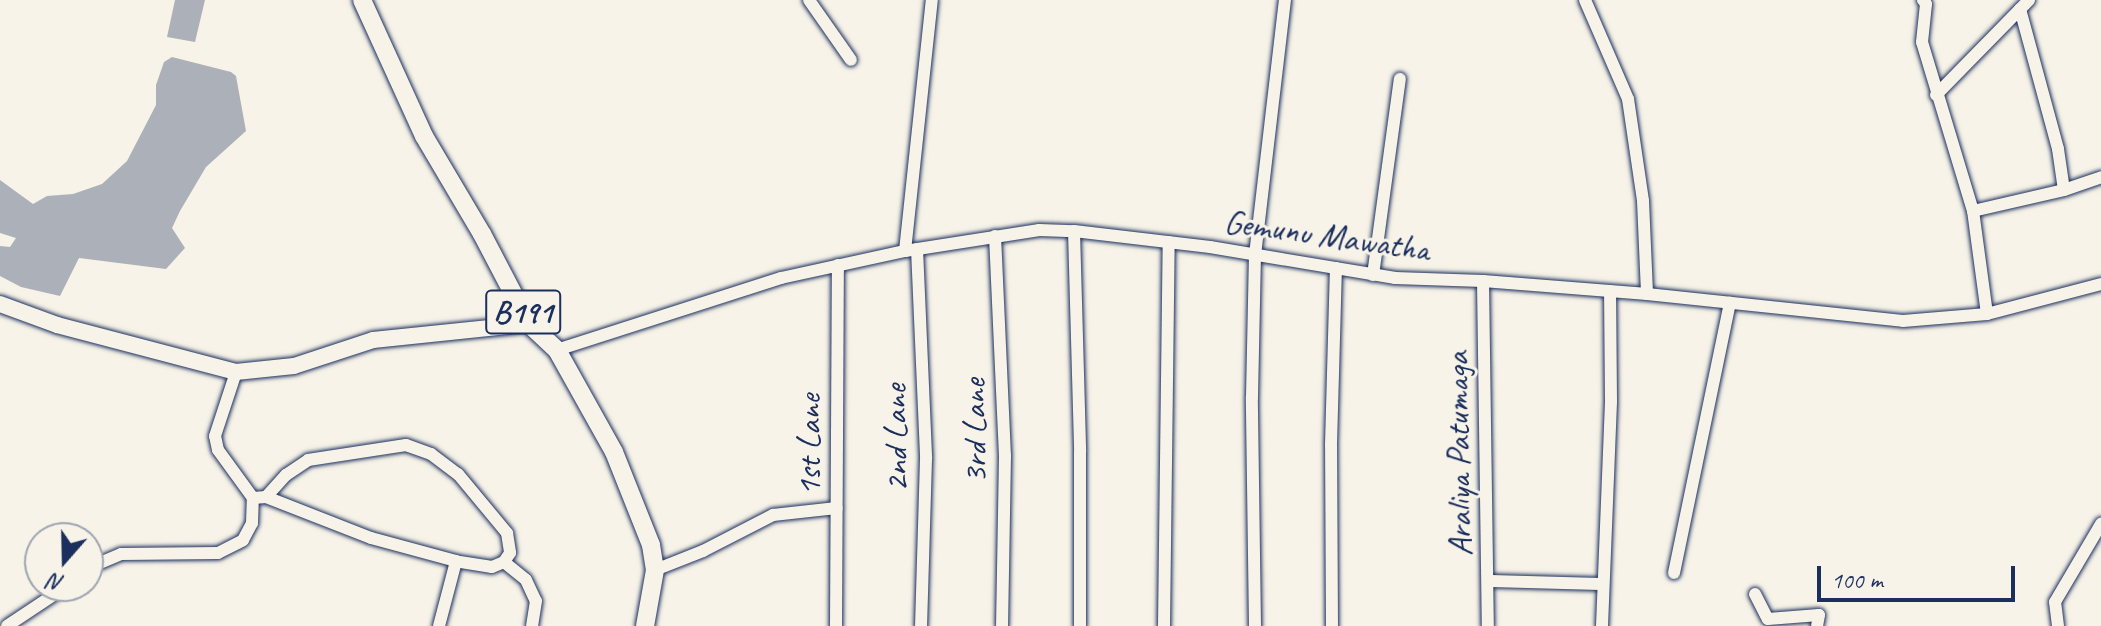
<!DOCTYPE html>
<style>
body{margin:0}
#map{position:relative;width:2101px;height:626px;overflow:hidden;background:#f7f3e8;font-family:Caveat,sans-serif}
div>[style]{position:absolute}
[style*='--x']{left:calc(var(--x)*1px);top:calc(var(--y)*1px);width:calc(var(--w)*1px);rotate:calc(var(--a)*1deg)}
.water>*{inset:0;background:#acb0b9}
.roads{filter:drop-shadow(0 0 2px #1b2f5e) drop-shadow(0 0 2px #1b2f5e)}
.street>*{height:12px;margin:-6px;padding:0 6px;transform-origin:6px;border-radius:6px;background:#f7f3e8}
.secondary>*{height:16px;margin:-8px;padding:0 8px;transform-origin:8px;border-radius:8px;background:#f7f3e8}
.primary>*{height:18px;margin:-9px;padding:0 9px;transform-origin:9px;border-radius:9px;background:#f7f3e8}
span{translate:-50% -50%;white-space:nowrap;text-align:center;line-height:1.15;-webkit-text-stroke:6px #f7f3e8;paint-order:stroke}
.shield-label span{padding:2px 6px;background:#f7f3e8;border:2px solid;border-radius:6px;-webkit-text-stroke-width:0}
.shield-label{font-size:32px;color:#1b2f5e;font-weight:700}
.street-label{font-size:34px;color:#1b2f5e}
.north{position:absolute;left:24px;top:522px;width:80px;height:80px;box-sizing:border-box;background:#f7f3e8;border:2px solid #9fa5b1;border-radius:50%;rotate:200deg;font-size:22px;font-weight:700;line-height:32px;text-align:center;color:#1b2f5e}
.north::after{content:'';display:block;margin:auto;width:28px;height:36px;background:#1b2f5e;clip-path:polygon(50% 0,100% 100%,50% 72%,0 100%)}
.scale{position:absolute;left:1817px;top:566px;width:198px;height:36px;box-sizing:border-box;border:4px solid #1b2f5e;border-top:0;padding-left:10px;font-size:24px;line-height:28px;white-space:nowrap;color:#1b2f5e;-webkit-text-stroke:6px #f7f3e8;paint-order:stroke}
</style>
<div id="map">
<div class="water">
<div style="clip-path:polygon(175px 0,205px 0,195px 42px,167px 37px)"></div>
<div style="clip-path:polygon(172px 57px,231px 72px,236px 76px,246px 131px,206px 167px,180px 211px,172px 228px,185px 248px,166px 269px,79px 258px,60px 296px,21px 287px,0 276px,0 246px,10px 247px,16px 238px,0 233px,0 180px,33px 204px,47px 196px,73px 194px,102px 184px,127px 161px,156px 105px,156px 85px,164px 62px)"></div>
</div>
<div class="roads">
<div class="street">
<div style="--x:809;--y:0;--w:73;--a:55"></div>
<div style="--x:1585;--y:0;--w:108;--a:66.5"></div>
<div style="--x:1628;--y:99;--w:103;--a:81.6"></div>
<div style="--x:1643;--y:201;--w:93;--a:87.5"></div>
<div style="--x:1923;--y:0;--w:5;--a:53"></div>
<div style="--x:1926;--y:4;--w:38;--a:96"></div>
<div style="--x:1922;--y:42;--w:177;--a:73.2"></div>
<div style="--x:2020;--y:9;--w:145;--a:74.8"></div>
<div style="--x:2058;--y:149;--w:41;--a:81.7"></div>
<div style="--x:1936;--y:95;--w:133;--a:-45.6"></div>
<div style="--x:1074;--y:231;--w:221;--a:88.4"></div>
<div style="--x:1080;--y:452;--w:174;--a:90"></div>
<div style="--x:995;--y:236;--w:220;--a:87.4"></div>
<div style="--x:1005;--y:456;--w:170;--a:91"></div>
<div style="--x:917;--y:249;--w:210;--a:87.5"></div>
<div style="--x:926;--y:459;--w:167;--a:91.7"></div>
<div style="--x:905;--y:251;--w:252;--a:-83.9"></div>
<div style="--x:1373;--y:275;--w:198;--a:-82.2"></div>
<div style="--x:1483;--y:281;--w:345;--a:89.2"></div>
<div style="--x:1987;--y:314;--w:104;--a:-97.7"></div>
<div style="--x:1973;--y:211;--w:93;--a:-13"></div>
<div style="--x:2064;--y:190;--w:39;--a:-19"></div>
<div style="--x:557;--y:350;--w:235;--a:-17.8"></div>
<div style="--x:781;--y:278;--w:127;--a:-12.3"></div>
<div style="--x:905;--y:251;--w:136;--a:-8.9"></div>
<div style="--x:1039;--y:230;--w:35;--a:2"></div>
<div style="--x:1074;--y:231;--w:137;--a:6.7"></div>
<div style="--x:1210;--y:247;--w:188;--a:9.5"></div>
<div style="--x:1395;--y:278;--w:88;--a:2"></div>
<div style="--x:1483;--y:281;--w:165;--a:4.5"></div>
<div style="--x:1647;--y:294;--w:257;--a:6"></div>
<div style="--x:1903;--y:321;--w:84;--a:-4.8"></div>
<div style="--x:1987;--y:314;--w:118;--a:-14.7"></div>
<div style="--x:253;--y:498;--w:13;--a:-4"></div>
<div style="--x:266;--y:497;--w:30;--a:-48"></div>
<div style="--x:286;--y:475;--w:27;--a:-34"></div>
<div style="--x:308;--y:460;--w:99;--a:-8.7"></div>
<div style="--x:406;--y:445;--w:27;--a:20"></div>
<div style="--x:431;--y:454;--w:34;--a:37"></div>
<div style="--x:458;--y:474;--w:77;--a:50.3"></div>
<div style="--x:507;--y:533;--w:20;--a:81"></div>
<div style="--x:510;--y:553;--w:11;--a:124"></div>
<div style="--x:504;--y:562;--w:13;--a:157"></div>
<div style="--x:492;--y:567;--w:36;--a:-171"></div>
<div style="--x:456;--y:561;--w:88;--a:-164.9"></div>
<div style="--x:371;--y:538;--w:113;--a:-158.7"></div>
<div style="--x:504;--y:562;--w:28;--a:39"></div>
<div style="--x:526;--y:580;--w:23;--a:65"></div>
<div style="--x:536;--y:601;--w:25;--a:99"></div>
<div style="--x:88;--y:568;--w:36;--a:-23"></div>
<div style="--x:121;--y:554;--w:97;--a:-0.6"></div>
<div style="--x:218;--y:553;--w:28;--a:-27"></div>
<div style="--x:243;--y:540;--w:19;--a:-62"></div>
<div style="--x:252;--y:523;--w:25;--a:-88"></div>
<div style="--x:253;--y:498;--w:59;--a:-126.1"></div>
<div style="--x:218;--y:450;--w:14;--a:-102"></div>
<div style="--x:215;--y:436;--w:67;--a:-71.8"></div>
<div style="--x:655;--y:570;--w:52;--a:-21.6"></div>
<div style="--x:703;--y:551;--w:79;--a:-27.2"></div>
<div style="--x:773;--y:515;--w:64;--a:-6.2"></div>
<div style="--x:1674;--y:573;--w:276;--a:-78.3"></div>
<div style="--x:1488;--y:581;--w:115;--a:1.5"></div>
<div style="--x:1755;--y:594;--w:28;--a:63"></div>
<div style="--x:1768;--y:619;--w:51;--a:-4.5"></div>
<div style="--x:1819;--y:615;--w:11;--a:100"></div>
<div style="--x:7;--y:626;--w:72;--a:-33.7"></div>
<div style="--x:439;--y:626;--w:67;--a:-75.3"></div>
<div style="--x:836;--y:626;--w:361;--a:-89.7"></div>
<div style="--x:1164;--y:626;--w:384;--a:-89.3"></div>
<div style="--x:1255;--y:626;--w:229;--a:-90.8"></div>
<div style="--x:1252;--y:397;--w:142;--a:-88.8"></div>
<div style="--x:1255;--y:255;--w:257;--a:-83.3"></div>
<div style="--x:1332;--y:626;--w:181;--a:-90.3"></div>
<div style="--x:1331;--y:445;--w:177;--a:-88.4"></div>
<div style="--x:1602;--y:626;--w:225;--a:-87.7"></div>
<div style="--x:1611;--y:401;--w:110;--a:-90.5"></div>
<div style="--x:2058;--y:626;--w:24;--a:-97"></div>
<div style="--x:2055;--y:602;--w:91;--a:-59.5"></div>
</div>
<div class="secondary">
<div style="--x:0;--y:304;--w:61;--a:20.2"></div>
<div style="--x:57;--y:325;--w:185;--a:14.7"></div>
<div style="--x:236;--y:372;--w:58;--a:-5.9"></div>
<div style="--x:294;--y:366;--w:83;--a:-18.2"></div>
<div style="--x:373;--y:340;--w:157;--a:-5.9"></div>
</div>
<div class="primary">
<div style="--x:362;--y:0;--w:149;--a:65.5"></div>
<div style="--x:424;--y:136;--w:114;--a:59.4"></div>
<div style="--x:482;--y:234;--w:102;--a:62.4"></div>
<div style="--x:529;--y:324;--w:38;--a:43"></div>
<div style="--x:557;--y:350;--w:117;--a:60.8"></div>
<div style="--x:614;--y:452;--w:100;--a:68.3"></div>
<div style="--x:651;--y:545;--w:25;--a:81"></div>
<div style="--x:655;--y:570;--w:57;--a:100.1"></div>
</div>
</div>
<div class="shield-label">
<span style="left:523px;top:312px">B191</span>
</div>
<div class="street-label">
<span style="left:1327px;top:235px;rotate:8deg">Gemunu Mawatha</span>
<span style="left:974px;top:431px;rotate:-91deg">3rd Lane</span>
<span style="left:895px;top:438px;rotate:-91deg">2nd Lane</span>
<span style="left:809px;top:445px;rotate:-90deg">1st Lane</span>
<span style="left:1458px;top:454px;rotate:-91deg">Araliya Patumaga</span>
</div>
<div class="north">N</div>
<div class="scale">100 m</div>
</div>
